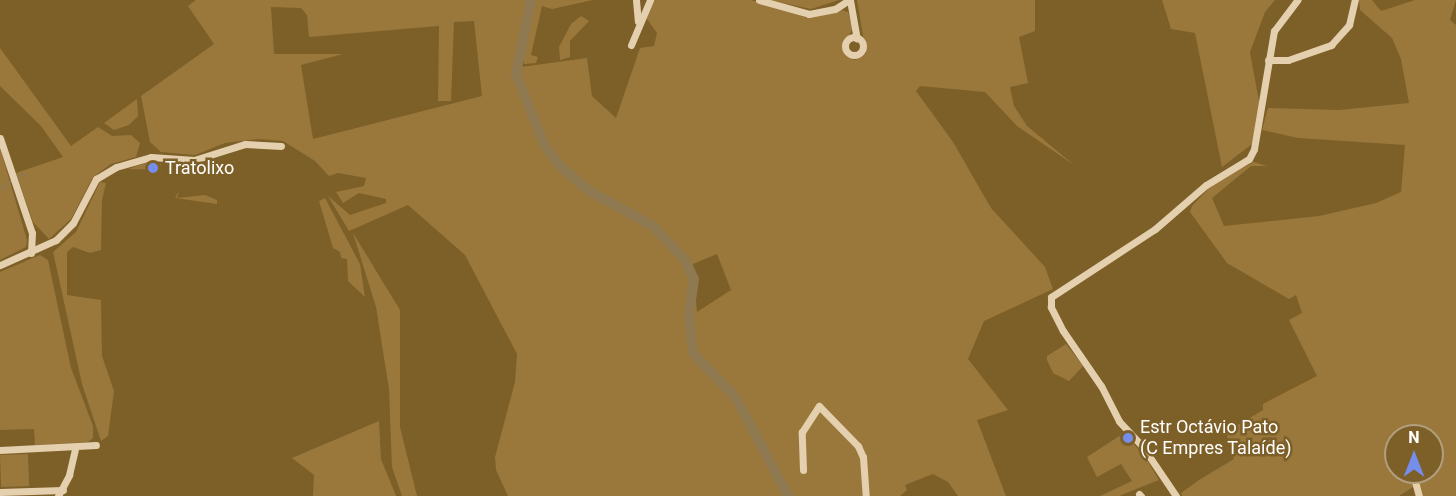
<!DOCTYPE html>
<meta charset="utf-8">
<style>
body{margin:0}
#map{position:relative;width:1456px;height:496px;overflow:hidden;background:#7d5f28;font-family:Roboto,sans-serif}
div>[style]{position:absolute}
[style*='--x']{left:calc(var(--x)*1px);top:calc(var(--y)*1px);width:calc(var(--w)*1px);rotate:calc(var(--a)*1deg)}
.green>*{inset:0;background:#9a783c;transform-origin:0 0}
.stream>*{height:1.5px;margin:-0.75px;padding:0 0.75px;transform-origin:0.75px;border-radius:0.75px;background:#8e7951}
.river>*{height:10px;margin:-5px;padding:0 5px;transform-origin:5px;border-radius:5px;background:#8e7951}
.minor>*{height:7px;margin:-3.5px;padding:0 3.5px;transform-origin:3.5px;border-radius:3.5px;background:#e4d0ae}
.minor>.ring{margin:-3.5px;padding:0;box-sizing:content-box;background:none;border:7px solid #e4d0ae;border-radius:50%}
.dots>*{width:16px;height:16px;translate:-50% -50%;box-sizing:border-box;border:3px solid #7d5f28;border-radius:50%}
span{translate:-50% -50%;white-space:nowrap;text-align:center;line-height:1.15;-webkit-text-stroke:5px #7d5f28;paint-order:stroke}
.poi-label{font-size:18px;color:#fff}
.left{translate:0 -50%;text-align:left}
.north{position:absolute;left:1384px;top:424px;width:60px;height:60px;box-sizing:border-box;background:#7d5f28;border:2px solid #b19f7e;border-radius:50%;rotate:0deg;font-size:16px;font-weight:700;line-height:24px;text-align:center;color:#fff}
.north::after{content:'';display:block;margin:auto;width:21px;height:27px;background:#758deb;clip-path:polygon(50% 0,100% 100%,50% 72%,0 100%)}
</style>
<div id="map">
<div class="green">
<div style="clip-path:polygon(evenodd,196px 0,593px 0,552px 9px,542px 6px,531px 55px,538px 57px,536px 63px,524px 64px,523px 56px,521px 67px,587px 58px,592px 96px,616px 118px,640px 48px,654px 46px,657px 33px,644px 15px,653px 0,751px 0,809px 18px,842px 10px,848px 12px,853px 28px,842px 48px,845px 55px,855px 60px,866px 53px,857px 0,1035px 0,1035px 31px,1019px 37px,1028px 83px,1010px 87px,1014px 106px,1027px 126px,1074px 165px,1017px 126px,985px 92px,920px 86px,916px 91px,953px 142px,991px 208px,1045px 267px,1053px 289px,984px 321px,968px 359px,1008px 410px,977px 420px,1006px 496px,958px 496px,948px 482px,933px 474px,905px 485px,907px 490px,900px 496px,508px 496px,496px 470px,495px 457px,515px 382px,517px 354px,465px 255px,408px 205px,349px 231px,328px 196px,350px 215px,386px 203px,386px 199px,359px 193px,343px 203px,336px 192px,364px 186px,366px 178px,338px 173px,329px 176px,315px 161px,283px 141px,259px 139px,225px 143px,195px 155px,161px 152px,150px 142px,141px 96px,214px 44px,188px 6px,196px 0,271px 7px,301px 8px,307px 15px,309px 37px,439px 26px,438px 101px,451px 101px,454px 22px,474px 21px,482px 96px,313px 139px,301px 65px,343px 54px,274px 54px,271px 7px,196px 0,717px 254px,731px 290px,697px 312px,693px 264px,717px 254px)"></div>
<div style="clip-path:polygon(769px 0,839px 0,811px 9px)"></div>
<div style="clip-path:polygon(1162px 0,1275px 0,1265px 12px,1250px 52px,1260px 107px,1252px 144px,1222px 167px,1195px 33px,1171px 29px)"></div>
<div style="clip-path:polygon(evenodd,1359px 0,1372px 0,1381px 11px,1415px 0,1456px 0,1450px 20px,1456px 25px,1456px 496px,1418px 496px,1413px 487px,1399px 496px,1182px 496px,1181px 493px,1199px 480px,1234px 459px,1226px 432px,1263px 410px,1263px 404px,1317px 376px,1289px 320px,1302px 313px,1296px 295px,1289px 299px,1227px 263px,1190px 212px,1192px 206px,1214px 183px,1254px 162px,1267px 166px,1251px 166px,1212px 198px,1224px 226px,1319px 216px,1376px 203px,1401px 192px,1405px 145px,1298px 138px,1262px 130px,1268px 108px,1339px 110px,1409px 103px,1401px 59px,1392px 38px,1360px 10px,1359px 0,1396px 436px,1432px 436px,1432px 472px,1396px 472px,1396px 436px)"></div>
<div style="clip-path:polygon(581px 16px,589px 21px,570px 41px,570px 57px,560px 60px,559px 47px,571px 24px)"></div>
<div style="clip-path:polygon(0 48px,71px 146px,98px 127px,112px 136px,131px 135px,140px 143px,136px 157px,111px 164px,93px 177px,71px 219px,49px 239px,33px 222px,16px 173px,63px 157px,41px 126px,0 86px)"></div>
<div style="clip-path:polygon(137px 99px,138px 116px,129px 125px,114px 130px,104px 123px)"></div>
<div style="clip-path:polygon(0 148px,27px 240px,26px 247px,0 260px)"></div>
<div style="clip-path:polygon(146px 163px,161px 164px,161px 170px,128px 169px)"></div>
<div style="clip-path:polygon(100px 182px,106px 183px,102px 200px,101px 250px,90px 253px,73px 247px,67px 252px,67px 295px,101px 300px,102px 356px,114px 391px,108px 436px,101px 441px,82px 384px,53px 252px,76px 232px)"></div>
<div style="clip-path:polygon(179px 191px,177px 198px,205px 195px,217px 200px,217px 204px,175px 198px)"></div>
<div style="clip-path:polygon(325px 198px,360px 264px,365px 297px,348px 281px,347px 259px,341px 258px,340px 252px,333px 248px,319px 201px)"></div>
<div style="clip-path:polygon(353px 233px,400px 310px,400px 427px,417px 496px,402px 496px,392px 467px,389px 389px,376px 307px)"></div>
<div style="clip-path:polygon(40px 255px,48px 260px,71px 368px,93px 426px,93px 438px,88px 442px,35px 445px,34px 429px,0 430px,0 272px)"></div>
<div style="clip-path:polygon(1066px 344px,1083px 366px,1069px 381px,1053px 373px,1047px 360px,1047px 356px)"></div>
<div style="clip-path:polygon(379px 421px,381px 459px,396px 496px,313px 496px,314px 475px,292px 458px)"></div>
<div style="clip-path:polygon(1124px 433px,1145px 457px,1159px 480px,1119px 496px,1100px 496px,1132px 481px,1121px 464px,1097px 477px,1087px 457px)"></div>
<div style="left:28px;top:454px;width:32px;height:28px;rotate:88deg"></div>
</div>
<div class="stream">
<div style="--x:18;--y:177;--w:8;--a:-23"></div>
<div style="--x:0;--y:190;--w:13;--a:-39"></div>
</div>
<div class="river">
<div style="--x:531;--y:0;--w:76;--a:101.5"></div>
<div style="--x:516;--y:74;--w:75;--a:68.2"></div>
<div style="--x:544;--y:144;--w:24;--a:55"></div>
<div style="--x:558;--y:164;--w:40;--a:41"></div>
<div style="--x:588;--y:190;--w:76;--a:29.3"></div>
<div style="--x:654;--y:227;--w:45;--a:46.8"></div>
<div style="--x:685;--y:260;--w:21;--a:65"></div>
<div style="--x:694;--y:279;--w:35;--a:98"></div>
<div style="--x:689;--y:314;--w:39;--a:84"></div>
<div style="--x:693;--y:353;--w:62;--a:46.3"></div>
<div style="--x:736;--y:398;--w:111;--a:62"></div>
</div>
<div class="minor">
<div style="--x:636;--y:0;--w:21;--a:85"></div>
<div style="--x:759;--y:0;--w:52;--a:15.6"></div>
<div style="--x:809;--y:14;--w:26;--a:-11"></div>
<div style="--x:835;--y:9;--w:17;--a:-33"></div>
<div style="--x:850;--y:0;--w:39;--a:80"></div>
<div class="ring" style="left:845px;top:37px;width:11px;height:11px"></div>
<div style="--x:631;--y:45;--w:49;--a:-67.1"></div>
<div style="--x:1268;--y:60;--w:20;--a:0"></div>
<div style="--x:1288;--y:60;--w:46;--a:-19.2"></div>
<div style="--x:1331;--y:45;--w:27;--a:-48"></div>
<div style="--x:1349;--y:25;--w:26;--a:-77"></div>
<div style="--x:0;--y:138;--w:100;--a:71.4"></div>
<div style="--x:32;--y:233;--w:20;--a:93"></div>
<div style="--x:0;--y:265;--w:61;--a:-24.1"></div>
<div style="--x:56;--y:240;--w:24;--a:-45"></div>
<div style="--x:73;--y:223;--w:50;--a:-62.4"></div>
<div style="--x:96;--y:179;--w:23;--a:-31"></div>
<div style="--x:116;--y:167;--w:36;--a:-16"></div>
<div style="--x:151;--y:157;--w:43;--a:4"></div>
<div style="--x:194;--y:160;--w:53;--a:-17.4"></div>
<div style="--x:245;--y:144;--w:36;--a:3"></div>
<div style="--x:0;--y:450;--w:96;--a:-3"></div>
<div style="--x:803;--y:470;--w:38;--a:-92"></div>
<div style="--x:802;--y:432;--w:31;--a:-57"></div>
<div style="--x:819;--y:406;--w:56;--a:45.7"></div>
<div style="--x:858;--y:446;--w:12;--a:66"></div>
<div style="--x:863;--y:457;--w:39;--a:86"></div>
<div style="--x:1413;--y:474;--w:23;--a:75"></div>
<div style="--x:0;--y:492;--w:63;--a:-1.8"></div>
<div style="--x:1139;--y:494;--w:3;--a:45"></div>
<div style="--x:58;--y:496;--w:24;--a:-62"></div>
<div style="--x:69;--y:475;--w:28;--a:-77"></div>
<div style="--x:1176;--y:496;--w:59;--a:-124"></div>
<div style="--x:1143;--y:447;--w:35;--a:-133"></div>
<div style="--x:1119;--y:421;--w:39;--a:-117"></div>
<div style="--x:1101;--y:386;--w:67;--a:-124.6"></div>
<div style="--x:1063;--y:331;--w:27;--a:-117"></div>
<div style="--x:1051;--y:307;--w:10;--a:-90"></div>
<div style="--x:1051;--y:297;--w:124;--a:-33.2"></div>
<div style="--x:1155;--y:229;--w:67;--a:-40.8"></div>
<div style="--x:1206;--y:185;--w:50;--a:-31.2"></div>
<div style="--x:1249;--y:159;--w:11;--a:-63"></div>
<div style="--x:1254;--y:149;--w:120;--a:-80.4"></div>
<div style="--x:1274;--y:31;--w:39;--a:-53"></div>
</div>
<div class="dots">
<div style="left:153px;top:168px;background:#758deb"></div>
<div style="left:1128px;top:438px;background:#758deb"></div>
</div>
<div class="poi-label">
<span class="left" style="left:165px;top:168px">Tratolixo</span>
<span class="left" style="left:1140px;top:438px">Estr Octávio Pato<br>(C Empres Talaíde)</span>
</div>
<div class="north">N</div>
</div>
